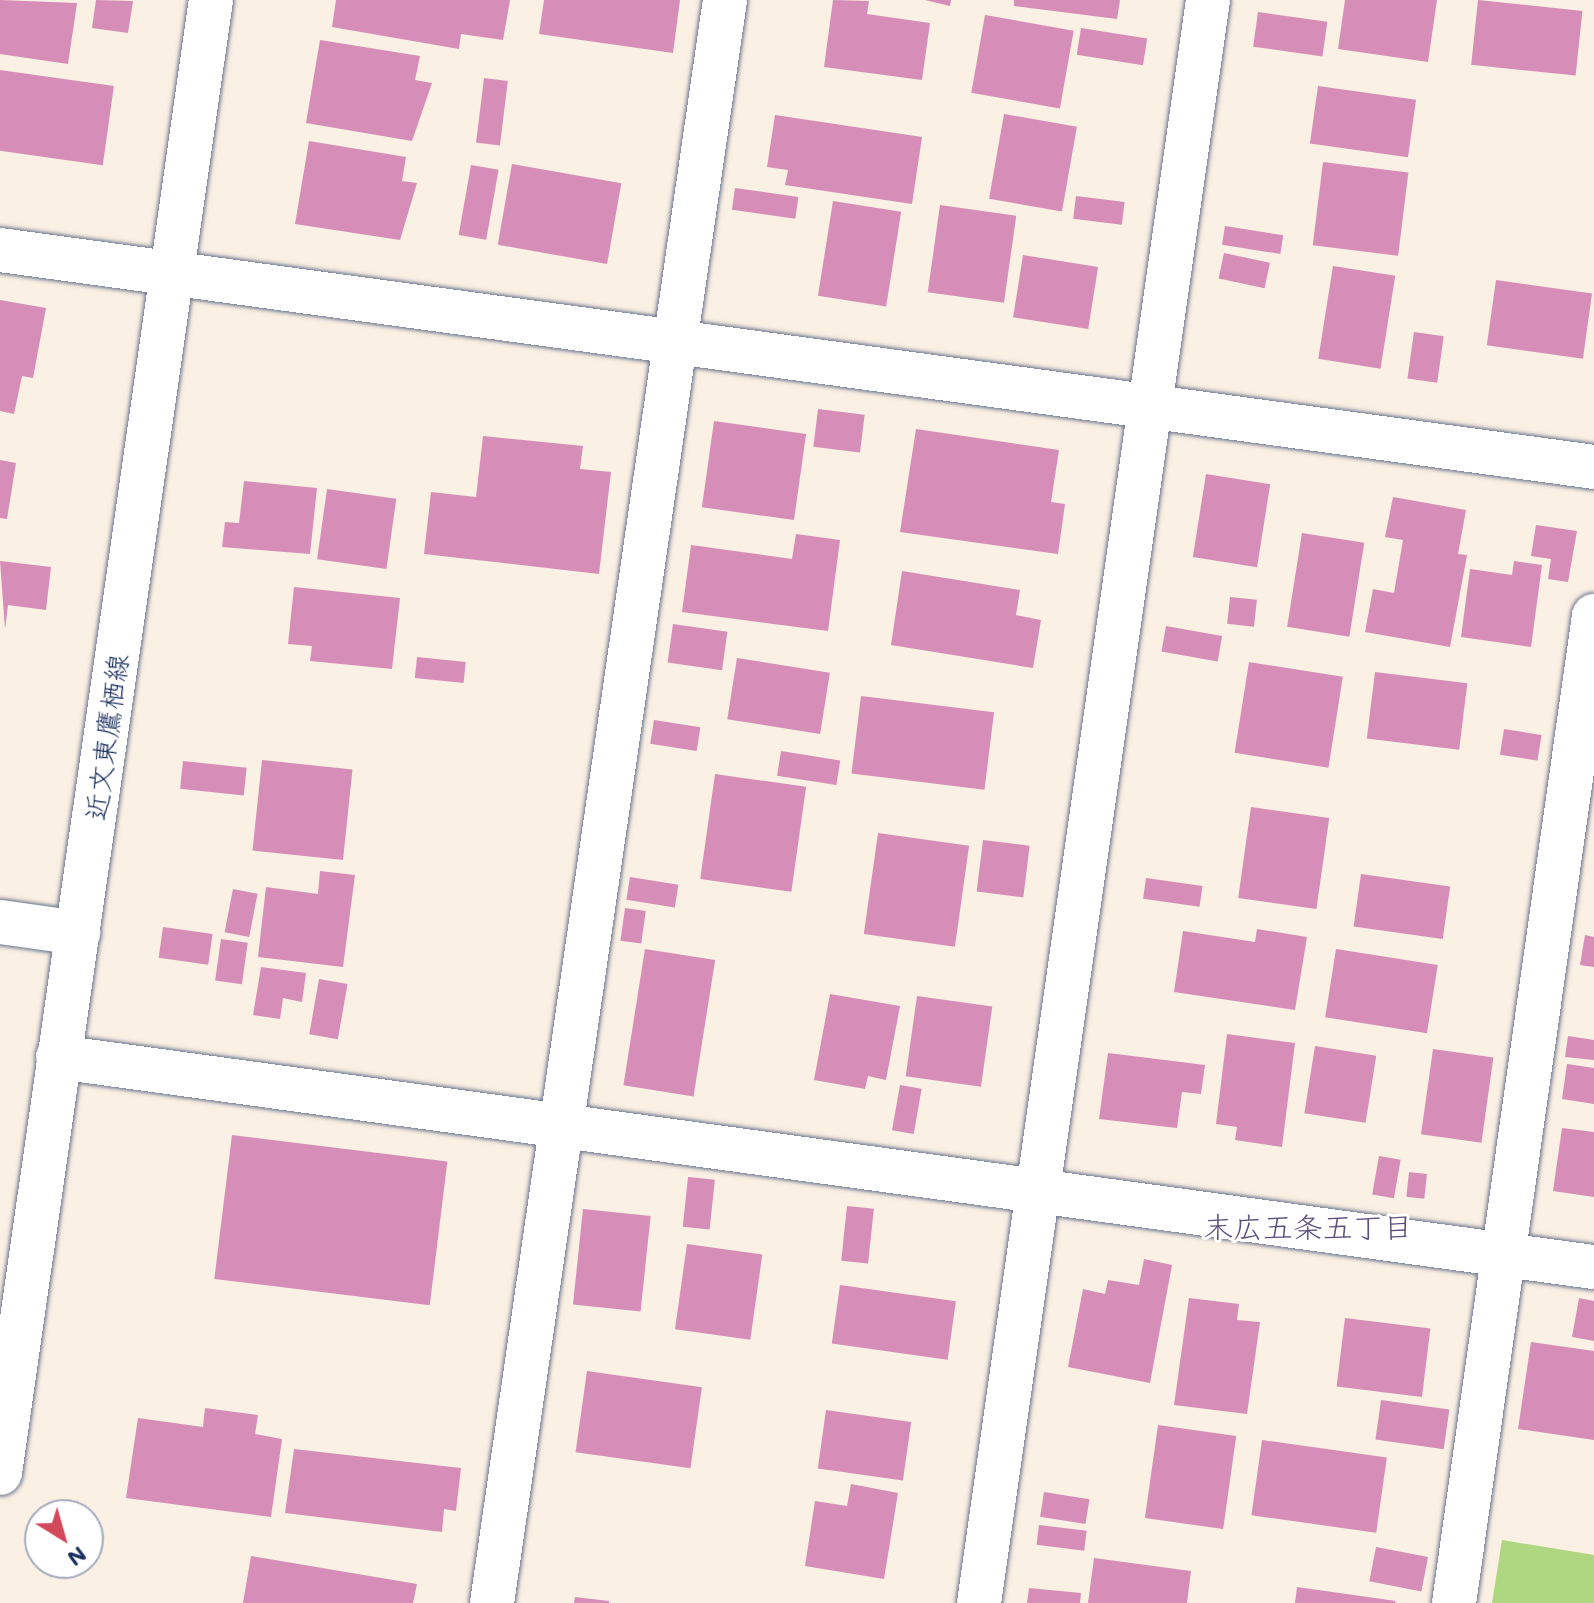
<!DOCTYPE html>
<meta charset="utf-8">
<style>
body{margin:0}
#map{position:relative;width:1594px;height:1603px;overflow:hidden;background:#faf0e3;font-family:Mali,"Klee One",sans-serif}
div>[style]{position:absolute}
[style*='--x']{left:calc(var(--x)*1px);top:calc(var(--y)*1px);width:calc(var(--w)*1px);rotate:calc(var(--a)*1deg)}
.green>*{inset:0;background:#afd680}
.building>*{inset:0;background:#d68eb8;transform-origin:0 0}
.roads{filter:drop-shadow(0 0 2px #69738d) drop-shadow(0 0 2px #69738d)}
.minor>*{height:44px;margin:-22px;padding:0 22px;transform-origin:22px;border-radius:22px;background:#fff}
.tertiary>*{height:44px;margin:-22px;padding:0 22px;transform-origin:22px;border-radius:22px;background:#fff}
span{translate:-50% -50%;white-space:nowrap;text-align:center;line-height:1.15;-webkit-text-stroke:6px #fff;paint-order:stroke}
.street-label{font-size:28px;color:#1b2f5e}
.neighbourhood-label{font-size:30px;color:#5c507e}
.north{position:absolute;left:24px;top:1499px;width:80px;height:80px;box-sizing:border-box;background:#fff;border:2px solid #a4acbf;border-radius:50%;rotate:143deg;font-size:22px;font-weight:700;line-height:32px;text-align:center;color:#1b2f5e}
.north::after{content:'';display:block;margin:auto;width:28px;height:36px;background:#d1495b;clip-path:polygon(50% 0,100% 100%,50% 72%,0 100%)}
</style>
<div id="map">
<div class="green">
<div style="clip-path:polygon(1502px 1540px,1594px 1555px,1594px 1603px,1492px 1603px)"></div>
</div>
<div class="building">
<div style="clip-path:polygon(0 0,77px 3px,68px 64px,0 54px)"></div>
<div style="clip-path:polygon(96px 0,133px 1px,128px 33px,92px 28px)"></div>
<div style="clip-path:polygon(336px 0,510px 0,503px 40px,461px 34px,459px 49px,332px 27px)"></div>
<div style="clip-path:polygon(544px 0,680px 0,673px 53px,539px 34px)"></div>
<div style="clip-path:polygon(833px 0,869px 1px,867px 14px,930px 23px,922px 80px,824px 67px)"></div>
<div style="clip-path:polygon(925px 0,951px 0,950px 6px)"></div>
<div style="clip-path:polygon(1014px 0,1120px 0,1117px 19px,1014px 6px)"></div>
<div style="clip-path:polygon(1345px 0,1437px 0,1428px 62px,1338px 49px)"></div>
<div style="left:1478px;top:0;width:105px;height:65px;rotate:6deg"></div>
<div style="left:1258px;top:12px;width:70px;height:35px;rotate:8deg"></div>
<div style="left:985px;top:15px;width:90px;height:79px;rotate:10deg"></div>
<div style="left:1081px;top:28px;width:67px;height:27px;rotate:9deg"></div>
<div style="clip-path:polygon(320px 40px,420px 56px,415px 80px,432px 83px,412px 141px,306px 123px)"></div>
<div style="left:0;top:70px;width:115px;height:80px;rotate:8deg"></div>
<div style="left:484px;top:78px;width:24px;height:65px;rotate:7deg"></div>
<div style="left:1318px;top:86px;width:99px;height:58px;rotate:8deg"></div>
<div style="left:1004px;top:114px;width:74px;height:86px;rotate:10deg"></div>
<div style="clip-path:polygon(775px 115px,922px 137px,912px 204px,785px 185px,788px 170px,767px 167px)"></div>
<div style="clip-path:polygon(309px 141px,406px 157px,402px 181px,417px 183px,400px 240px,295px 224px)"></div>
<div style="left:1323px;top:162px;width:86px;height:84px;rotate:7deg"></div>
<div style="left:512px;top:164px;width:111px;height:82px;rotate:10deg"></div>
<div style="left:471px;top:165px;width:28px;height:71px;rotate:10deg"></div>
<div style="left:735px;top:188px;width:64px;height:22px;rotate:8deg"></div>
<div style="left:1076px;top:196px;width:49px;height:23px;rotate:7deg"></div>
<div style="left:833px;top:201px;width:69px;height:96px;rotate:9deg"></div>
<div style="left:940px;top:205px;width:77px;height:88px;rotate:8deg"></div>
<div style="left:1225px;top:226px;width:59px;height:19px;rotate:9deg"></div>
<div style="left:1224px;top:253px;width:47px;height:26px;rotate:12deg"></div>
<div style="left:1023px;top:255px;width:76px;height:63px;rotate:9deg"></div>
<div style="left:1333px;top:266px;width:63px;height:94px;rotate:9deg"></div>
<div style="left:1496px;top:280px;width:97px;height:66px;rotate:8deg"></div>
<div style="clip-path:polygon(0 300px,46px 308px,33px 378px,22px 376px,14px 414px,0 411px)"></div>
<div style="left:1414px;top:332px;width:30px;height:47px;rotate:8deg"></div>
<div style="left:818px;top:409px;width:47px;height:38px;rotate:7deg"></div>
<div style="left:714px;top:421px;width:93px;height:87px;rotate:8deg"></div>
<div style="clip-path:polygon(916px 429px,1059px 450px,1051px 502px,1065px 504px,1058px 554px,900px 532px)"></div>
<div style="clip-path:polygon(483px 436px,583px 446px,580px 469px,611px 472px,599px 574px,424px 554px,431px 492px,476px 497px)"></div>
<div style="clip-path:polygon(0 460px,16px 463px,7px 519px,0 518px)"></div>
<div style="left:1206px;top:474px;width:65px;height:84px;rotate:9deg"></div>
<div style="clip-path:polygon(244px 481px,317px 488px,310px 554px,222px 547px,225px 522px,239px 523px)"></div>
<div style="left:327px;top:489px;width:70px;height:71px;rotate:8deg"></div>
<div style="clip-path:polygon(1393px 497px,1466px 510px,1458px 554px,1467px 555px,1450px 647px,1365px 632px,1373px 589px,1394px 593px,1403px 540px,1385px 537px)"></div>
<div style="clip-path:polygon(1536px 525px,1577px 531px,1568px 582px,1548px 579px,1551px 559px,1531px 556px)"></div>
<div style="left:1302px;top:533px;width:63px;height:95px;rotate:9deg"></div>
<div style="clip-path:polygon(796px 534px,840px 540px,828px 631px,682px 612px,691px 545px,792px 559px)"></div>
<div style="clip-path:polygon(0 561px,51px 567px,46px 610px,8px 605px,5px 629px)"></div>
<div style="clip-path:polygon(1514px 561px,1542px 565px,1531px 647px,1461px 637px,1470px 569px,1512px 575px)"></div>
<div style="clip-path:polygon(902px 571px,1020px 590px,1016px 615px,1041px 620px,1033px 668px,891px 645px)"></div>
<div style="clip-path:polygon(294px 587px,400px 598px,392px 669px,310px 661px,312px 646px,288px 644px)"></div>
<div style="left:1230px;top:597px;width:27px;height:27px;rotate:6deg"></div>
<div style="left:673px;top:624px;width:55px;height:39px;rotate:8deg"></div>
<div style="left:1166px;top:626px;width:57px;height:26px;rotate:10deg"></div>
<div style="left:417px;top:657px;width:49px;height:21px;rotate:6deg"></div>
<div style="left:737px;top:658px;width:94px;height:62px;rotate:9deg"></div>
<div style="left:1249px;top:662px;width:95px;height:92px;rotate:9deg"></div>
<div style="left:1375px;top:672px;width:93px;height:67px;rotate:7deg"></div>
<div style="left:861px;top:696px;width:134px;height:78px;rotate:7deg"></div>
<div style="left:654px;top:720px;width:47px;height:24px;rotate:9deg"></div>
<div style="left:1504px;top:729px;width:38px;height:26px;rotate:9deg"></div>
<div style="left:781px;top:751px;width:60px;height:25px;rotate:9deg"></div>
<div style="left:262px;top:760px;width:91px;height:91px;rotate:6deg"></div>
<div style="left:183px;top:761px;width:64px;height:28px;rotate:6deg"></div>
<div style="left:715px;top:774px;width:92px;height:106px;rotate:8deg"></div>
<div style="left:1251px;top:807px;width:79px;height:92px;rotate:8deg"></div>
<div style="left:878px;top:833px;width:92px;height:102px;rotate:8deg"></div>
<div style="left:983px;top:840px;width:47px;height:52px;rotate:7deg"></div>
<div style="clip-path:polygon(320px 871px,355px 875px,343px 967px,258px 957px,266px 887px,318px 894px)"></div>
<div style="left:1361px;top:874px;width:90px;height:53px;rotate:8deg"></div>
<div style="left:630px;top:877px;width:49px;height:23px;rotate:9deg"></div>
<div style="left:1146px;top:878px;width:57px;height:21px;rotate:8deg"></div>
<div style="left:233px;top:889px;width:25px;height:44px;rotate:11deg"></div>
<div style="left:625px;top:908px;width:21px;height:33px;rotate:8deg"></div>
<div style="left:163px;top:927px;width:50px;height:31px;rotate:8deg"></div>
<div style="clip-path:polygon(1257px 929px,1307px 937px,1295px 1010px,1174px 992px,1183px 931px,1255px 942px)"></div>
<div style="clip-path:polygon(1585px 935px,1594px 937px,1594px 967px,1580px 965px)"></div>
<div style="left:221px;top:939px;width:27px;height:42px;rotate:8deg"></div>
<div style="left:645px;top:949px;width:71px;height:138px;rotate:9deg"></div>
<div style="left:1336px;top:949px;width:103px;height:69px;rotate:9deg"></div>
<div style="clip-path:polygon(261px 967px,306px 973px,302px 1002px,283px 998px,280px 1019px,253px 1015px)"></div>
<div style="left:319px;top:979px;width:29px;height:56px;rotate:10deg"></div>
<div style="clip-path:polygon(830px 994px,900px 1006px,886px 1080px,868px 1076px,865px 1089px,814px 1080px)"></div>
<div style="left:917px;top:996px;width:76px;height:81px;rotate:8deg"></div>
<div style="clip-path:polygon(1227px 1034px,1295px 1043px,1282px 1147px,1235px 1140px,1237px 1127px,1216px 1124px)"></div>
<div style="clip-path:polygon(1568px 1036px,1594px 1040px,1594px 1060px,1565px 1057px)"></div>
<div style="left:1315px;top:1046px;width:62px;height:68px;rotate:9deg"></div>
<div style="left:1433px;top:1049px;width:61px;height:86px;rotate:8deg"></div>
<div style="clip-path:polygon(1108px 1053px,1205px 1065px,1201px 1094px,1182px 1092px,1177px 1128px,1099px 1119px)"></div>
<div style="clip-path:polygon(1567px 1064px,1594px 1068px,1594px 1104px,1562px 1099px)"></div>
<div style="left:900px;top:1085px;width:22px;height:46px;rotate:10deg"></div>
<div style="clip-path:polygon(1562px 1128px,1594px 1132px,1594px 1197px,1553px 1191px)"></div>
<div style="left:232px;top:1135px;width:217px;height:145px;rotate:7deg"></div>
<div style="left:1379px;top:1156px;width:22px;height:39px;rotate:10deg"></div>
<div style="left:1409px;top:1172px;width:18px;height:25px;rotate:6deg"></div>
<div style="left:688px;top:1177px;width:27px;height:50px;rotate:6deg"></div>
<div style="left:847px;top:1206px;width:27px;height:55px;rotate:6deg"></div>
<div style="left:583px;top:1209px;width:68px;height:96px;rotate:6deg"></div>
<div style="left:687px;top:1244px;width:76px;height:86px;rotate:8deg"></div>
<div style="clip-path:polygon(1144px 1259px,1172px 1265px,1150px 1383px,1068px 1367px,1083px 1289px,1105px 1294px,1108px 1280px,1139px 1285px)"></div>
<div style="left:840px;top:1285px;width:117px;height:59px;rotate:8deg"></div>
<div style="clip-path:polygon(1189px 1298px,1239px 1304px,1237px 1320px,1260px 1322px,1247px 1414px,1174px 1405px)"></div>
<div style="clip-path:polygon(1579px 1298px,1594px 1301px,1594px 1341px,1572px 1337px)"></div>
<div style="left:1345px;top:1318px;width:86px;height:69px;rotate:7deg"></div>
<div style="clip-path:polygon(1531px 1342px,1594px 1351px,1594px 1440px,1518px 1429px)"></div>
<div style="left:587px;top:1371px;width:116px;height:82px;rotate:8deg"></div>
<div style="left:1381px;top:1400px;width:69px;height:40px;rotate:8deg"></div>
<div style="clip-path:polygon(205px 1408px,258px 1415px,255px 1434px,282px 1439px,271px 1517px,126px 1498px,138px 1418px,203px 1427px)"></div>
<div style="left:826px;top:1410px;width:86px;height:59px;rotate:8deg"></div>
<div style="left:1158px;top:1425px;width:79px;height:94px;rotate:8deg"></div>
<div style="left:1262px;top:1440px;width:126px;height:76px;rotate:8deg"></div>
<div style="clip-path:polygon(294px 1449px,461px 1468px,456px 1511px,444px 1509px,442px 1532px,285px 1513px)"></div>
<div style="clip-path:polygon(851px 1484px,898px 1493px,884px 1579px,805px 1566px,815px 1501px,847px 1506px)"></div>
<div style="left:1044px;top:1492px;width:46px;height:25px;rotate:9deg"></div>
<div style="left:1039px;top:1525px;width:48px;height:20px;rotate:7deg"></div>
<div style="left:1376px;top:1547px;width:53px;height:35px;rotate:11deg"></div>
<div style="clip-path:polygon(251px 1556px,417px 1584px,413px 1603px,243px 1603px)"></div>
<div style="clip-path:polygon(1094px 1558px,1191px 1571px,1187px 1603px,1088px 1603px)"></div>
<div style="clip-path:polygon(1297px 1587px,1396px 1601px,1395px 1603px,1295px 1603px)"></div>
<div style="clip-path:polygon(1029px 1588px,1081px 1593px,1080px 1603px,1027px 1603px)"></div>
<div style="clip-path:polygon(575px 1597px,609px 1601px,609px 1603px,574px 1603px)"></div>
</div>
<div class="roads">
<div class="minor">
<div style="--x:0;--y:250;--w:1609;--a:7.75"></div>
<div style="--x:0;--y:922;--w:79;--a:8"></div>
<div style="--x:58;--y:1057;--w:1550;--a:7.79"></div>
<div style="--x:492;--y:1603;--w:1620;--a:-81.73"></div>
<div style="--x:979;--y:1603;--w:1619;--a:-81.87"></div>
<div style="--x:1454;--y:1603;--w:997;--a:-81.93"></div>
</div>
<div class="tertiary">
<div style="--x:0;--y:1473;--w:1488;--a:-81.85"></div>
</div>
</div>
<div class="street-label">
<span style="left:106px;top:737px;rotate:-82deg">近文東鷹栖線</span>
</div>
<div class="neighbourhood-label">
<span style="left:1308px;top:1226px">末広五条五丁目</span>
</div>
<div class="north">N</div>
</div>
